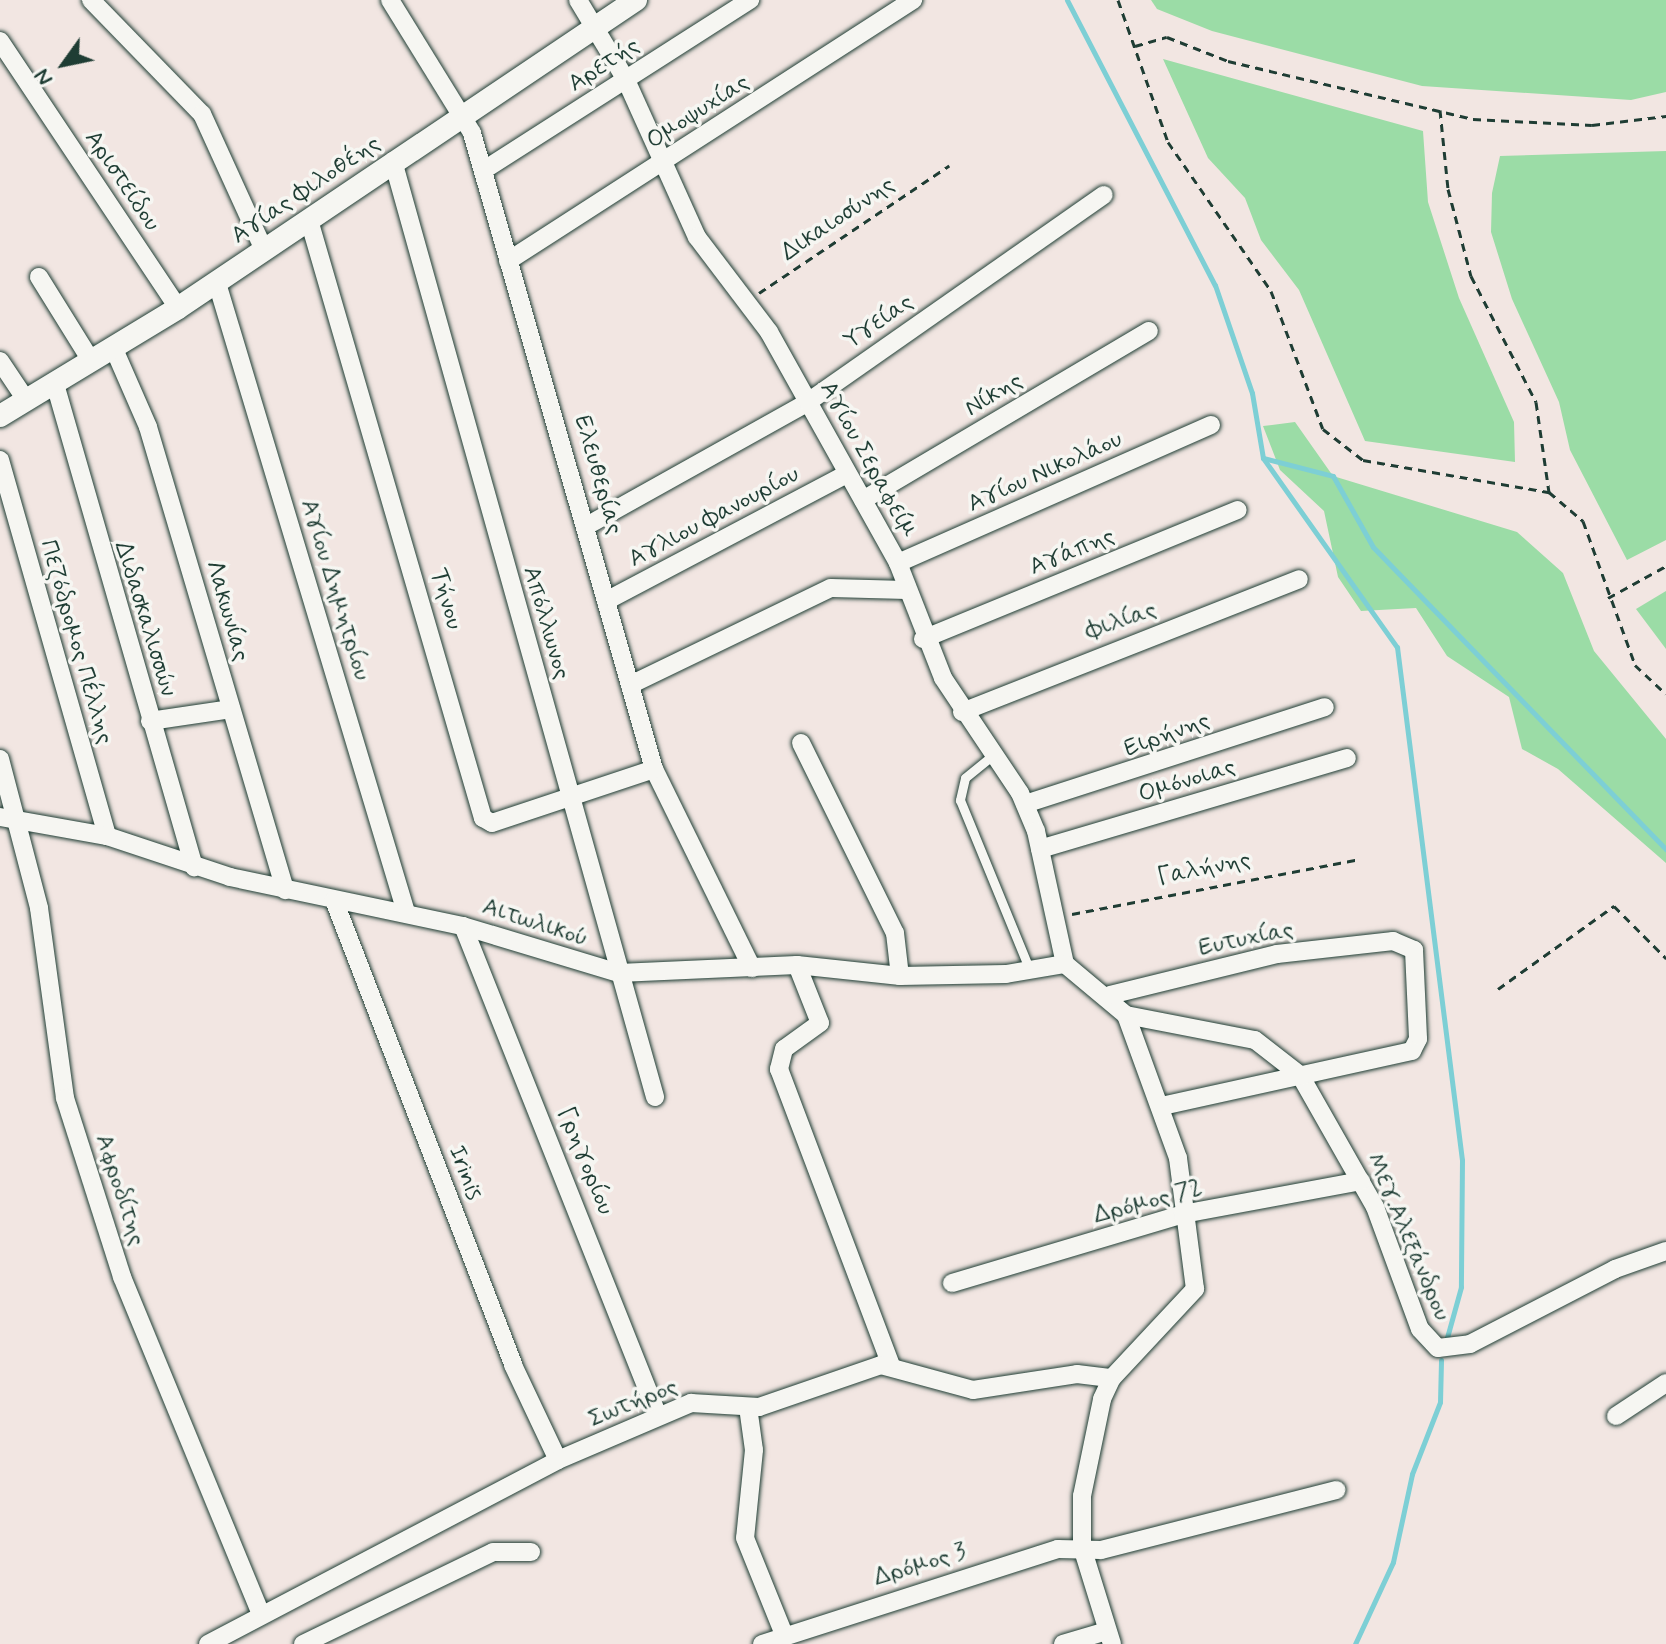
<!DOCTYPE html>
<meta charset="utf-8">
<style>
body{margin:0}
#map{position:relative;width:1666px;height:1644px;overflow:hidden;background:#f2e6e2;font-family:Mynerve,sans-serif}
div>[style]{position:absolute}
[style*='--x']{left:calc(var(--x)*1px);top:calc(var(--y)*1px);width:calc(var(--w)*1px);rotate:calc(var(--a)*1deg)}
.green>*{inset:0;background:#9bdca6}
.stream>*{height:5px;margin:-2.5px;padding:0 2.5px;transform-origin:2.5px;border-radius:2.5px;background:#7dcfd5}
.path>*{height:3px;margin-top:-1.5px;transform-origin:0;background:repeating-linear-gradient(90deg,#1f3d34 0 8px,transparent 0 14px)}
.roads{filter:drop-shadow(0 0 2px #1f3d34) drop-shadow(0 0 2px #1f3d34)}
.service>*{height:9px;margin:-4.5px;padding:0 4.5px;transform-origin:4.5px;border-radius:4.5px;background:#f6f6f2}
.minor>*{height:18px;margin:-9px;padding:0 9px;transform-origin:9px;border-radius:9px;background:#f6f6f2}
.tertiary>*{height:22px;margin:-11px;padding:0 11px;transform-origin:11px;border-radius:11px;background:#f6f6f2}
span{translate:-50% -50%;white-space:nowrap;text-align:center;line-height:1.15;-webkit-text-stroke:7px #f6f6f2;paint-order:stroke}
.street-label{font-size:24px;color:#1f3d34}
.north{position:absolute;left:24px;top:24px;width:80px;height:80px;-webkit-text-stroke:6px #f6f6f2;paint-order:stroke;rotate:237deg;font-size:22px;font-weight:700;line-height:32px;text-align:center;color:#1f3d34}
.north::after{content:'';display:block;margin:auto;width:28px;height:36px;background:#1f3d34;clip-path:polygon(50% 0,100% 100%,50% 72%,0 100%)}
</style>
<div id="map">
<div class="green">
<div style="clip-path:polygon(1151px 0,1666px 0,1666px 92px,1631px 100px,1422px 86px,1212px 31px,1157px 9px)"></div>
<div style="clip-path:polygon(1163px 59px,1423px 131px,1428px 202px,1459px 298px,1514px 422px,1515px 462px,1365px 441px,1299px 290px,1261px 240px,1245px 198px,1208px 158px)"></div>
<div style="clip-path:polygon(1666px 151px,1666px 540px,1627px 560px,1570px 450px,1559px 402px,1512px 299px,1491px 232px,1492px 193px,1500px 156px)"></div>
<div style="clip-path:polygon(1295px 422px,1333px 476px,1517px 532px,1563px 573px,1594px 651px,1666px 739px,1666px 863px,1558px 769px,1522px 749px,1509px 697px,1447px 656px,1416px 608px,1361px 611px,1338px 577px,1324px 511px,1280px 470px,1263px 426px)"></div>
<div style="clip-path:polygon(1666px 591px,1666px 649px,1636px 609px)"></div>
</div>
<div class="stream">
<div style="--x:1067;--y:0;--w:321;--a:62.6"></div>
<div style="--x:1215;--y:285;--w:114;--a:71.1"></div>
<div style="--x:1252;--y:393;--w:66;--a:80.4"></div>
<div style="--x:1263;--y:458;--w:232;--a:54.7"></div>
<div style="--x:1397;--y:647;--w:517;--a:82.78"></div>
<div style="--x:1462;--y:1160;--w:127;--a:90.5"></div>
<div style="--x:1461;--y:1287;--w:56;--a:105.5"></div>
<div style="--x:1263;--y:458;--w:72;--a:14.4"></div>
<div style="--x:1333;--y:476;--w:81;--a:60.6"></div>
<div style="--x:1373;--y:547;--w:421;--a:45.9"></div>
<div style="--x:1355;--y:1644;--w:90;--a:-65.1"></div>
<div style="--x:1393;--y:1562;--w:90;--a:-77.8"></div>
<div style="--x:1412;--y:1474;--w:77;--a:-68.7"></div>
<div style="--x:1440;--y:1402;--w:42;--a:-88.6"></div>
</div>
<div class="path">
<div style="--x:1118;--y:0;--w:151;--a:70.6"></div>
<div style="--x:1168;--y:142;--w:181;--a:55.3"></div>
<div style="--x:1271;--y:291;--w:147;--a:69.4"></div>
<div style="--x:1323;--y:429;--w:51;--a:37.8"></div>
<div style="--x:1363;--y:460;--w:189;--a:9.8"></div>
<div style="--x:1549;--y:492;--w:45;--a:40.5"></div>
<div style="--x:1583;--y:521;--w:153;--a:70.1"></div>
<div style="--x:1635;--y:665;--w:42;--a:43.1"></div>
<div style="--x:1135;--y:46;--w:33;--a:-16"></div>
<div style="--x:1167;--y:37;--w:66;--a:21.5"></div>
<div style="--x:1228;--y:61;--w:252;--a:13.3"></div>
<div style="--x:1473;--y:119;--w:119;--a:2.9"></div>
<div style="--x:1592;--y:125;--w:75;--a:-6.9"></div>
<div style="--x:1440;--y:110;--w:79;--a:84.2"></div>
<div style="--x:1448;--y:189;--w:90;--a:75.2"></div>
<div style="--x:1471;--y:276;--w:142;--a:62.7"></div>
<div style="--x:1536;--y:402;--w:91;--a:81.8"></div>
<div style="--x:759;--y:293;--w:229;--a:-33.8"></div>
<div style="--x:1608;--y:598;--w:66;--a:-28.9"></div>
<div style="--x:1072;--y:914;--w:292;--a:-10.8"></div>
<div style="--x:1498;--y:989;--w:143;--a:-35.6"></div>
<div style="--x:1614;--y:906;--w:74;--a:45"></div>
</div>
<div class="roads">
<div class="service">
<div style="--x:993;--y:755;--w:36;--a:141"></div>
<div style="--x:965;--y:778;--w:23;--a:103"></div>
<div style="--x:960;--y:800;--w:185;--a:67.7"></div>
</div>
<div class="minor">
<div style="--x:91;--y:0;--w:159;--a:45.8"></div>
<div style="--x:202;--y:114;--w:149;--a:65.5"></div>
<div style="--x:390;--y:0;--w:156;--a:58.3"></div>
<div style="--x:472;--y:133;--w:662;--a:74.03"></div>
<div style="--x:654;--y:769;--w:222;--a:63.8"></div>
<div style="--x:578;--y:0;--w:93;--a:59"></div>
<div style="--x:626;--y:80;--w:172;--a:65.7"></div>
<div style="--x:697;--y:237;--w:119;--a:52.8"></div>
<div style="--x:769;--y:332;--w:265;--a:60.8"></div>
<div style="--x:898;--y:563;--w:123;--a:68.6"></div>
<div style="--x:943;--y:678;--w:138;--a:56.2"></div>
<div style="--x:1020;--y:793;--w:41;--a:67.2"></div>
<div style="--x:1036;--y:831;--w:136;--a:77.7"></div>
<div style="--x:0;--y:41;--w:321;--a:56.3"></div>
<div style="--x:393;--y:161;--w:972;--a:74.36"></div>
<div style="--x:484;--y:170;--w:316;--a:-32.6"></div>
<div style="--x:309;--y:220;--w:623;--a:73.78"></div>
<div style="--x:483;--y:818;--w:10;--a:29"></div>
<div style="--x:492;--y:823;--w:171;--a:-18.4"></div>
<div style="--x:508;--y:261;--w:482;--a:-32.8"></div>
<div style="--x:39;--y:277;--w:100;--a:58.1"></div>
<div style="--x:217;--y:283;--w:657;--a:73.28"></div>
<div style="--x:114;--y:349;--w:85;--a:66.4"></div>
<div style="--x:148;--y:427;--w:483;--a:73.5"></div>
<div style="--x:0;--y:361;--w:47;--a:56.3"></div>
<div style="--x:55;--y:384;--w:503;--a:73.94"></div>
<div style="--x:0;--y:460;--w:391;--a:74.1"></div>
<div style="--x:863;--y:500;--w:332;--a:-30.6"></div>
<div style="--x:590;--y:524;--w:250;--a:-29.2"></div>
<div style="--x:808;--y:402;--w:361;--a:-35"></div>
<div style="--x:898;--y:563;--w:342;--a:-23.8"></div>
<div style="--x:606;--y:601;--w:270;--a:-27.8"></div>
<div style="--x:923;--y:639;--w:340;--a:-22.3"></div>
<div style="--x:630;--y:685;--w:223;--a:-25.8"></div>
<div style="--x:831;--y:588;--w:76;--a:1.5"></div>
<div style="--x:962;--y:712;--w:362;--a:-21.5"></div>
<div style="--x:150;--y:721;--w:82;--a:-8.4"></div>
<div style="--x:801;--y:743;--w:212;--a:63.7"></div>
<div style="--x:895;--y:933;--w:43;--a:83.4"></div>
<div style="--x:0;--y:759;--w:154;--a:75.3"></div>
<div style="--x:39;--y:908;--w:192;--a:82.2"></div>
<div style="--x:65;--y:1098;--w:188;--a:72.3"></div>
<div style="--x:122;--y:1277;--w:365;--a:67.6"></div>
<div style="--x:1025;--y:804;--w:315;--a:-17.9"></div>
<div style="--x:0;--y:817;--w:109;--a:10.1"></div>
<div style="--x:107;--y:836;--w:130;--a:18.4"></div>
<div style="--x:230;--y:877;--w:238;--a:11.9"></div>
<div style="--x:463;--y:926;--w:163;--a:16.8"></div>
<div style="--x:619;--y:973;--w:178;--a:-2.6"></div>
<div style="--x:797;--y:965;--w:104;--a:6.1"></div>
<div style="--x:900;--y:976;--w:106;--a:-1.1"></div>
<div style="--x:1006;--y:974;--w:60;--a:-9.6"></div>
<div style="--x:1040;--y:849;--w:320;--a:-16.5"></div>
<div style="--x:334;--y:900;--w:498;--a:68.9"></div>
<div style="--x:513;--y:1365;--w:105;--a:64.7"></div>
<div style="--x:463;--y:926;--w:527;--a:68.3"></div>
<div style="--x:1065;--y:964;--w:80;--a:39.9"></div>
<div style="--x:1126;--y:1015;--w:131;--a:11"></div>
<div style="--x:1255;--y:1040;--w:57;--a:37.9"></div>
<div style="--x:1300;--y:1075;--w:152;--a:60.4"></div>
<div style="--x:1375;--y:1207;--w:130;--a:69.8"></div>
<div style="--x:1420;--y:1329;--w:26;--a:47"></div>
<div style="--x:1438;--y:1348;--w:32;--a:-7"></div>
<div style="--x:1470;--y:1344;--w:163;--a:-27.3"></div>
<div style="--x:1615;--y:1269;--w:54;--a:-19.4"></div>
<div style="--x:797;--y:965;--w:62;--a:68.4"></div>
<div style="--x:820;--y:1023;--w:44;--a:144.2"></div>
<div style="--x:784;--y:1049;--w:21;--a:104"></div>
<div style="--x:779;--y:1069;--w:316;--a:69.3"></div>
<div style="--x:1110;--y:995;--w:172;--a:-13.8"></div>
<div style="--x:1277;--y:954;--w:117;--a:-6.4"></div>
<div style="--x:1393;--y:941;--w:23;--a:23"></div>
<div style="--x:1414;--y:950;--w:89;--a:87.4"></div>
<div style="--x:1418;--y:1039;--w:13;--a:117"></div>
<div style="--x:1412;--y:1051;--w:257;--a:167.6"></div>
<div style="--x:952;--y:1283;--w:241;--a:-16.6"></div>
<div style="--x:1183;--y:1214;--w:181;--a:-10.5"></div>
<div style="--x:748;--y:1407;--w:43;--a:82.1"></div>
<div style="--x:754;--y:1450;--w:88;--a:95.8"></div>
<div style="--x:745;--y:1538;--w:101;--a:68"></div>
<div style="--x:1616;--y:1416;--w:60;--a:-33.4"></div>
<div style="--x:208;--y:1644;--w:395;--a:-27.7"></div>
<div style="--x:558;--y:1460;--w:145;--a:-23.2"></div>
<div style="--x:691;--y:1403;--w:68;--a:3.4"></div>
<div style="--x:759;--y:1407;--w:129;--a:-19"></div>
<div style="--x:881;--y:1365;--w:95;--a:15.2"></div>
<div style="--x:973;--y:1390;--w:105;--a:-8.7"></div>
<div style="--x:1077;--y:1374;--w:35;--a:7"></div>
<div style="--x:303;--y:1644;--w:211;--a:-25.8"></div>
<div style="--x:493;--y:1552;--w:38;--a:0"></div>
<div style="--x:762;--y:1644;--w:311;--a:-17.8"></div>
<div style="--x:1058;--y:1549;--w:43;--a:1.3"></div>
<div style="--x:1101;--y:1550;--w:243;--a:-14.3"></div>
<div style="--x:1063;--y:1644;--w:46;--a:-16.5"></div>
<div style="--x:1112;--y:1644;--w:102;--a:-107.2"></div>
<div style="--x:1082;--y:1547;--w:51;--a:-90"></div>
<div style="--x:1082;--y:1496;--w:99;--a:-78.3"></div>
<div style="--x:1102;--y:1399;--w:23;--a:-65"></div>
<div style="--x:1112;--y:1378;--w:122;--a:-47"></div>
<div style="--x:1195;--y:1289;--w:132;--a:-97.4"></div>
<div style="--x:1178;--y:1158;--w:152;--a:-110"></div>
</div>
<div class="tertiary">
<div style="--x:0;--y:416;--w:208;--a:-31.2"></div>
<div style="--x:178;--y:308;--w:552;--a:-33.92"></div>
</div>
</div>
<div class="street-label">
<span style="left:604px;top:65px;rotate:-33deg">Αρετής</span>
<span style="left:698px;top:112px;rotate:-33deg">Ομοψυχίας</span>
<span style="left:122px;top:181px;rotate:56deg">Αριστείδου</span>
<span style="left:306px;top:190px;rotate:-34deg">Αγίας Φιλοθέης</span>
<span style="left:838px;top:219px;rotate:-34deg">Δικαιοσύνης</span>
<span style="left:879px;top:322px;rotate:-35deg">Υγείας</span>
<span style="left:994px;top:395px;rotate:-31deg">Νίκης</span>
<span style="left:868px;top:460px;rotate:61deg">Αγίου Σεραφείμ</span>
<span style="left:1045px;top:472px;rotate:-24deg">Αγίου Νικολάου</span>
<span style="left:598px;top:475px;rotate:74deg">Ελευθερίας</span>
<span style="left:714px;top:517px;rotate:-28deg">Αγλιου Φανουρίου</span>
<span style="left:1072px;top:552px;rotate:-22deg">Αγάπης</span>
<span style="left:335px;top:590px;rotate:73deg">Αγίου Δημητρίου</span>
<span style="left:446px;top:599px;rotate:74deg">Τήνου</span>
<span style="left:227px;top:611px;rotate:74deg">Λακωνίας</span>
<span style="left:145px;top:619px;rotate:73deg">Διδασκαλισσών</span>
<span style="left:1121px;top:621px;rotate:-20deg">Φιλίας</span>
<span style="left:546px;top:623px;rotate:74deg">Απόλλωνος</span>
<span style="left:76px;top:642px;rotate:74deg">Πεζόδρομος Πέλλης</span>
<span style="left:1167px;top:735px;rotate:-20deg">Ειρήνης</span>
<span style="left:1187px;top:781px;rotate:-17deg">Ομόνοιας</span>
<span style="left:1204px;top:869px;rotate:-11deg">Γαλήνης</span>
<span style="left:535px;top:923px;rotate:18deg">Αιτωλικού</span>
<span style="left:1246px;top:939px;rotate:-12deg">Ευτυχίας</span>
<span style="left:585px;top:1161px;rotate:68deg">Γρηγορίου</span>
<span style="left:465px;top:1173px;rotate:69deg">Irinis</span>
<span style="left:120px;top:1190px;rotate:72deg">Αφροδίτης</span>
<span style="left:1148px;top:1202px;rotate:-15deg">Δρόμος 72</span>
<span style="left:1408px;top:1237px;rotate:67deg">Μεγ.Αλεξάνδρου</span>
<span style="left:633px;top:1403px;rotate:-22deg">Σωτήρος</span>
<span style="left:920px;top:1565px;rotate:-17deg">Δρόμος 3</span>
</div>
<div class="north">N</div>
</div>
